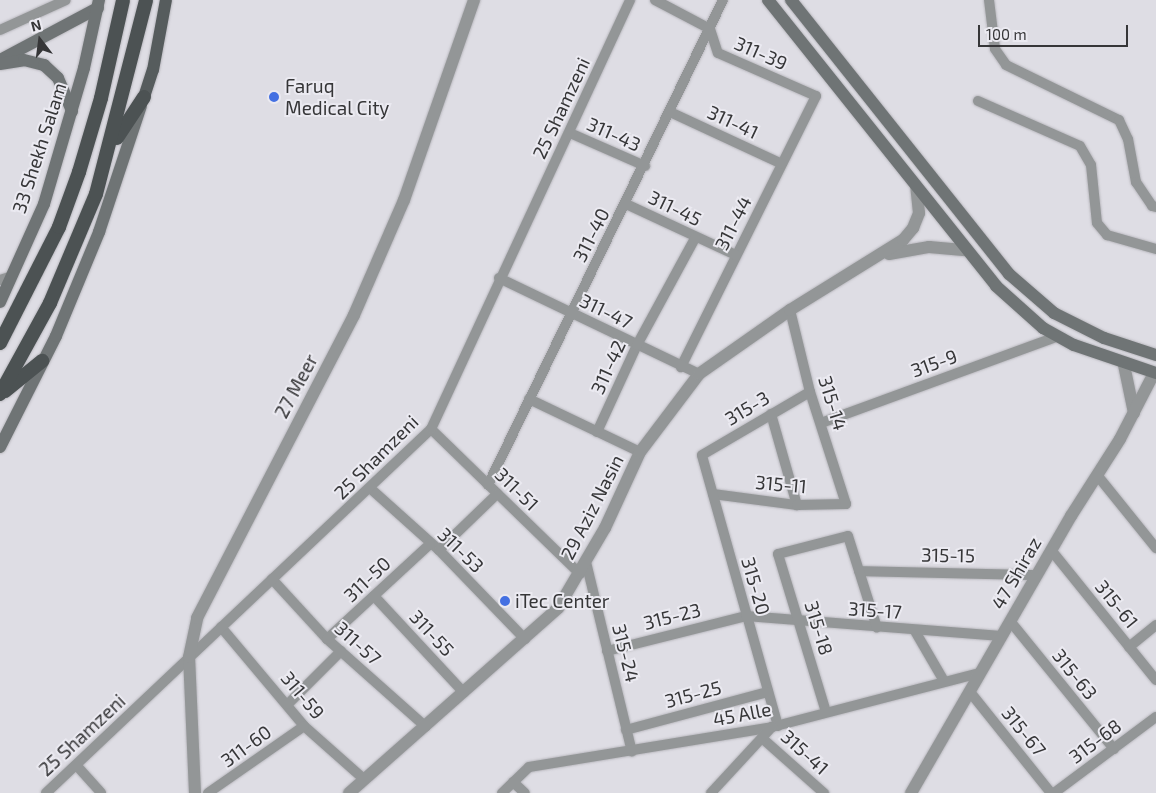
<!DOCTYPE html>
<style>
body{margin:0}
#map{position:relative;width:1156px;height:793px;overflow:hidden;background:#dedde4;font-family:"Exo 2",sans-serif}
div>[style]{position:absolute}
[style*='--x']{left:calc(var(--x)*1px);top:calc(var(--y)*1px);width:calc(var(--w)*1px);rotate:calc(var(--a)*1deg)}
.roads{filter:drop-shadow(0 0 1px #b9b8be) drop-shadow(0 0 1px #b9b8be)}
.minor>*{height:10px;margin:-5px;padding:0 5px;transform-origin:5px;border-radius:5px;background:#939697}
.tertiary>*{height:12px;margin:-6px;padding:0 6px;transform-origin:6px;border-radius:6px;background:#939697}
.secondary>*{height:12px;margin:-6px;padding:0 6px;transform-origin:6px;border-radius:6px;background:#6f7475}
.primary>*{height:12px;margin:-6px;padding:0 6px;transform-origin:6px;border-radius:6px;background:#565c5d}
.trunk>*{height:14px;margin:-7px;padding:0 7px;transform-origin:7px;border-radius:7px;background:#4c5253}
.dots>*{width:14px;height:14px;translate:-50% -50%;box-sizing:border-box;border:2px solid #ebeaf1;border-radius:50%}
span{translate:-50% -50%;white-space:nowrap;text-align:center;line-height:1.15;-webkit-text-stroke:4px #ebeaf1;paint-order:stroke}
.street-label{font-size:19px;color:#363638}
.poi-label{font-size:19px;color:#363638}
.left{translate:0 -50%;text-align:left}
.north{position:absolute;left:15px;top:15px;width:50px;height:50px;-webkit-text-stroke:4px #ebeaf1;paint-order:stroke;rotate:345deg;font-size:14px;font-weight:700;line-height:20px;text-align:center;color:#363638}
.north::after{content:'';display:block;margin:auto;width:18px;height:22px;background:#363638;clip-path:polygon(50% 0,100% 100%,50% 72%,0 100%)}
.scale{position:absolute;left:978px;top:25px;width:150px;height:22px;box-sizing:border-box;border:2px solid #363638;border-top:0;padding-left:6px;font-size:15px;line-height:18px;white-space:nowrap;color:#363638;-webkit-text-stroke:4px #ebeaf1;paint-order:stroke}
</style>
<div id="map">
<div class="roads">
<div class="minor">
<div style="--x:655;--y:0;--w:62;--a:27.8"></div>
<div style="--x:710;--y:29;--w:25;--a:72"></div>
<div style="--x:718;--y:53;--w:107;--a:23.7"></div>
<div style="--x:816;--y:96;--w:303;--a:116.5"></div>
<div style="--x:989;--y:0;--w:49;--a:83"></div>
<div style="--x:995;--y:49;--w:19;--a:55"></div>
<div style="--x:1006;--y:65;--w:126;--a:26"></div>
<div style="--x:1119;--y:120;--w:21;--a:65"></div>
<div style="--x:1128;--y:139;--w:44;--a:79.5"></div>
<div style="--x:1136;--y:182;--w:29;--a:56"></div>
<div style="--x:1152;--y:206;--w:4;--a:14"></div>
<div style="--x:0;--y:30;--w:72;--a:-24.4"></div>
<div style="--x:978;--y:101;--w:111;--a:23.8"></div>
<div style="--x:1080;--y:146;--w:22;--a:60"></div>
<div style="--x:1091;--y:165;--w:58;--a:84.1"></div>
<div style="--x:1097;--y:223;--w:16;--a:50"></div>
<div style="--x:1107;--y:235;--w:51;--a:15.9"></div>
<div style="--x:670;--y:112;--w:123;--a:24.9"></div>
<div style="--x:570;--y:133;--w:82;--a:23.7"></div>
<div style="--x:626;--y:204;--w:121;--a:24.9"></div>
<div style="--x:499;--y:278;--w:222;--a:25.6"></div>
<div style="--x:0;--y:280;--w:13;--a:-18"></div>
<div style="--x:529;--y:399;--w:123;--a:25.5"></div>
<div style="--x:771;--y:414;--w:95;--a:74.1"></div>
<div style="--x:821;--y:423;--w:253;--a:-20.1"></div>
<div style="--x:431;--y:429;--w:208;--a:44.2"></div>
<div style="--x:597;--y:432;--w:96;--a:-65.3"></div>
<div style="--x:637;--y:345;--w:122;--a:-61.5"></div>
<div style="--x:1097;--y:475;--w:94;--a:51.1"></div>
<div style="--x:488;--y:485;--w:539;--a:-64.15"></div>
<div style="--x:371;--y:489;--w:91;--a:41.9"></div>
<div style="--x:439;--y:550;--w:124;--a:46"></div>
<div style="--x:713;--y:494;--w:85;--a:7.5"></div>
<div style="--x:797;--y:505;--w:49;--a:-1.2"></div>
<div style="--x:846;--y:504;--w:118;--a:-107.8"></div>
<div style="--x:810;--y:392;--w:84;--a:-103.7"></div>
<div style="--x:439;--y:550;--w:81;--a:-44"></div>
<div style="--x:1051;--y:550;--w:167;--a:51.1"></div>
<div style="--x:586;--y:562;--w:195;--a:76.4"></div>
<div style="--x:859;--y:571;--w:178;--a:1.3"></div>
<div style="--x:272;--y:579;--w:81;--a:47.5"></div>
<div style="--x:327;--y:639;--w:132;--a:41.6"></div>
<div style="--x:374;--y:596;--w:132;--a:47.1"></div>
<div style="--x:1010;--y:621;--w:165;--a:50.9"></div>
<div style="--x:221;--y:627;--w:129;--a:50"></div>
<div style="--x:304;--y:726;--w:81;--a:41.5"></div>
<div style="--x:915;--y:631;--w:58;--a:59.9"></div>
<div style="--x:327;--y:639;--w:140;--a:-42.7"></div>
<div style="--x:1129;--y:647;--w:35;--a:-39"></div>
<div style="--x:607;--y:651;--w:143;--a:-14.1"></div>
<div style="--x:746;--y:616;--w:256;--a:4.5"></div>
<div style="--x:970;--y:692;--w:129;--a:51.3"></div>
<div style="--x:288;--y:704;--w:75;--a:-45"></div>
<div style="--x:826;--y:712;--w:165;--a:-106.9"></div>
<div style="--x:778;--y:554;--w:72;--a:-14.4"></div>
<div style="--x:848;--y:536;--w:96;--a:72.5"></div>
<div style="--x:778;--y:726;--w:281;--a:-105.7"></div>
<div style="--x:702;--y:455;--w:125;--a:-30.3"></div>
<div style="--x:626;--y:730;--w:147;--a:-15"></div>
<div style="--x:762;--y:738;--w:83;--a:41.6"></div>
<div style="--x:77;--y:766;--w:36;--a:48"></div>
<div style="--x:513;--y:782;--w:16;--a:43"></div>
<div style="--x:46;--y:793;--w:530;--a:-43.39"></div>
<div style="--x:431;--y:429;--w:473;--a:-65.1"></div>
<div style="--x:208;--y:793;--w:117;--a:-34.9"></div>
<div style="--x:502;--y:793;--w:37;--a:-44"></div>
<div style="--x:529;--y:767;--w:246;--a:-9.3"></div>
<div style="--x:772;--y:727;--w:214;--a:-14.6"></div>
<div style="--x:711;--y:793;--w:90;--a:-47.3"></div>
<div style="--x:1054;--y:793;--w:127;--a:-36.7"></div>
</div>
<div class="tertiary">
<div style="--x:889;--y:254;--w:41;--a:-9.9"></div>
<div style="--x:929;--y:247;--w:37;--a:5"></div>
<div style="--x:1124;--y:365;--w:49;--a:78.2"></div>
<div style="--x:195;--y:793;--w:136;--a:-92.5"></div>
<div style="--x:189;--y:657;--w:40;--a:-78"></div>
<div style="--x:197;--y:618;--w:341;--a:-62.6"></div>
<div style="--x:354;--y:315;--w:125;--a:-66.5"></div>
<div style="--x:404;--y:200;--w:212;--a:-70.7"></div>
<div style="--x:349;--y:793;--w:279;--a:-41.5"></div>
<div style="--x:558;--y:608;--w:93;--a:-59.6"></div>
<div style="--x:605;--y:528;--w:84;--a:-65.3"></div>
<div style="--x:640;--y:452;--w:98;--a:-52.9"></div>
<div style="--x:699;--y:374;--w:111;--a:-35.1"></div>
<div style="--x:790;--y:310;--w:133;--a:-31.8"></div>
<div style="--x:903;--y:240;--w:16;--a:-50"></div>
<div style="--x:913;--y:228;--w:16;--a:-68"></div>
<div style="--x:919;--y:213;--w:27;--a:-96"></div>
<div style="--x:911;--y:793;--w:320;--a:-60"></div>
<div style="--x:1071;--y:516;--w:91;--a:-57.5"></div>
<div style="--x:1120;--y:439;--w:74;--a:-62.7"></div>
</div>
<div class="secondary">
<div style="--x:768;--y:0;--w:366;--a:51.4"></div>
<div style="--x:996;--y:286;--w:63;--a:41.8"></div>
<div style="--x:1043;--y:328;--w:35;--a:29"></div>
<div style="--x:1074;--y:345;--w:87;--a:18.9"></div>
<div style="--x:791;--y:0;--w:350;--a:51.5"></div>
<div style="--x:1009;--y:274;--w:60;--a:40.9"></div>
<div style="--x:1054;--y:313;--w:56;--a:26.6"></div>
<div style="--x:1104;--y:338;--w:55;--a:18.1"></div>
<div style="--x:0;--y:60;--w:111;--a:-28"></div>
<div style="--x:0;--y:64;--w:24;--a:-9"></div>
<div style="--x:24;--y:60;--w:21;--a:14"></div>
<div style="--x:44;--y:65;--w:19;--a:43"></div>
<div style="--x:58;--y:78;--w:36;--a:67"></div>
<div style="--x:0;--y:302;--w:107;--a:-65.8"></div>
<div style="--x:44;--y:204;--w:142;--a:-73.6"></div>
<div style="--x:84;--y:68;--w:70;--a:-77.6"></div>
<div style="--x:0;--y:447;--w:124;--a:-63.2"></div>
<div style="--x:56;--y:336;--w:113;--a:-67.5"></div>
<div style="--x:99;--y:232;--w:133;--a:-71.6"></div>
</div>
<div class="primary">
<div style="--x:144;--y:97;--w:28;--a:-72"></div>
<div style="--x:153;--y:70;--w:71;--a:-79.5"></div>
</div>
<div class="trunk">
<div style="--x:117;--y:138;--w:49;--a:-56.6"></div>
<div style="--x:0;--y:343;--w:130;--a:-63"></div>
<div style="--x:59;--y:227;--w:59;--a:-70"></div>
<div style="--x:79;--y:172;--w:77;--a:-73.4"></div>
<div style="--x:101;--y:98;--w:100;--a:-77.3"></div>
<div style="--x:5;--y:391;--w:48;--a:-39"></div>
<div style="--x:0;--y:394;--w:104;--a:-61.2"></div>
<div style="--x:50;--y:303;--w:118;--a:-67.1"></div>
<div style="--x:96;--y:194;--w:200;--a:-75.5"></div>
</div>
</div>
<div class="dots">
<div style="left:274px;top:97px;background:#4470e2"></div>
<div style="left:505px;top:601px;background:#4470e2"></div>
</div>
<div class="street-label">
<span style="left:761px;top:53px;rotate:24deg">311-39</span>
<span style="left:561px;top:108px;rotate:-65deg">25 Shamzeni</span>
<span style="left:733px;top:122px;rotate:25deg">311-41</span>
<span style="left:614px;top:134px;rotate:24deg">311-43</span>
<span style="left:39px;top:148px;rotate:-72deg">33 Shekh Salam</span>
<span style="left:675px;top:208px;rotate:26deg">311-45</span>
<span style="left:733px;top:223px;rotate:-63deg">311-44</span>
<span style="left:591px;top:235px;rotate:-63deg">311-40</span>
<span style="left:606px;top:311px;rotate:26deg">311-47</span>
<span style="left:934px;top:363px;rotate:-20deg">315-9</span>
<span style="left:608px;top:367px;rotate:-65deg">311-42</span>
<span style="left:296px;top:386px;rotate:-62deg">27 Meer</span>
<span style="left:833px;top:403px;rotate:73deg">315-14</span>
<span style="left:747px;top:408px;rotate:-31deg">315-3</span>
<span style="left:376px;top:457px;rotate:-45deg">25 Shamzeni</span>
<span style="left:781px;top:484px;rotate:5deg">315-11</span>
<span style="left:517px;top:489px;rotate:44deg">311-51</span>
<span style="left:592px;top:507px;rotate:-63deg">29 Aziz Nasin</span>
<span style="left:461px;top:550px;rotate:44deg">311-53</span>
<span style="left:948px;top:555px;rotate:1deg">315-15</span>
<span style="left:1016px;top:573px;rotate:-60deg">47 Shiraz</span>
<span style="left:367px;top:579px;rotate:-43deg">311-50</span>
<span style="left:756px;top:586px;rotate:74deg">315-20</span>
<span style="left:1117px;top:604px;rotate:51deg">315-61</span>
<span style="left:875px;top:610px;rotate:4deg">315-17</span>
<span style="left:672px;top:616px;rotate:-14deg">315-23</span>
<span style="left:819px;top:628px;rotate:73deg">315-18</span>
<span style="left:432px;top:633px;rotate:47deg">311-55</span>
<span style="left:358px;top:643px;rotate:42deg">311-57</span>
<span style="left:626px;top:653px;rotate:76deg">315-24</span>
<span style="left:1075px;top:674px;rotate:51deg">315-63</span>
<span style="left:693px;top:694px;rotate:-15deg">315-25</span>
<span style="left:303px;top:695px;rotate:50deg">311-59</span>
<span style="left:742px;top:714px;rotate:-11deg">45 Alle</span>
<span style="left:1024px;top:731px;rotate:51deg">315-67</span>
<span style="left:82px;top:735px;rotate:-43deg">25 Shamzeni</span>
<span style="left:1095px;top:741px;rotate:-37deg">315-68</span>
<span style="left:246px;top:746px;rotate:-36deg">311-60</span>
<span style="left:805px;top:752px;rotate:42deg">315-41</span>
</div>
<div class="poi-label">
<span class="left" style="left:285px;top:97px">Faruq<br>Medical City</span>
<span class="left" style="left:515px;top:601px">iTec Center</span>
</div>
<div class="north">N</div>
<div class="scale">100 m</div>
</div>
